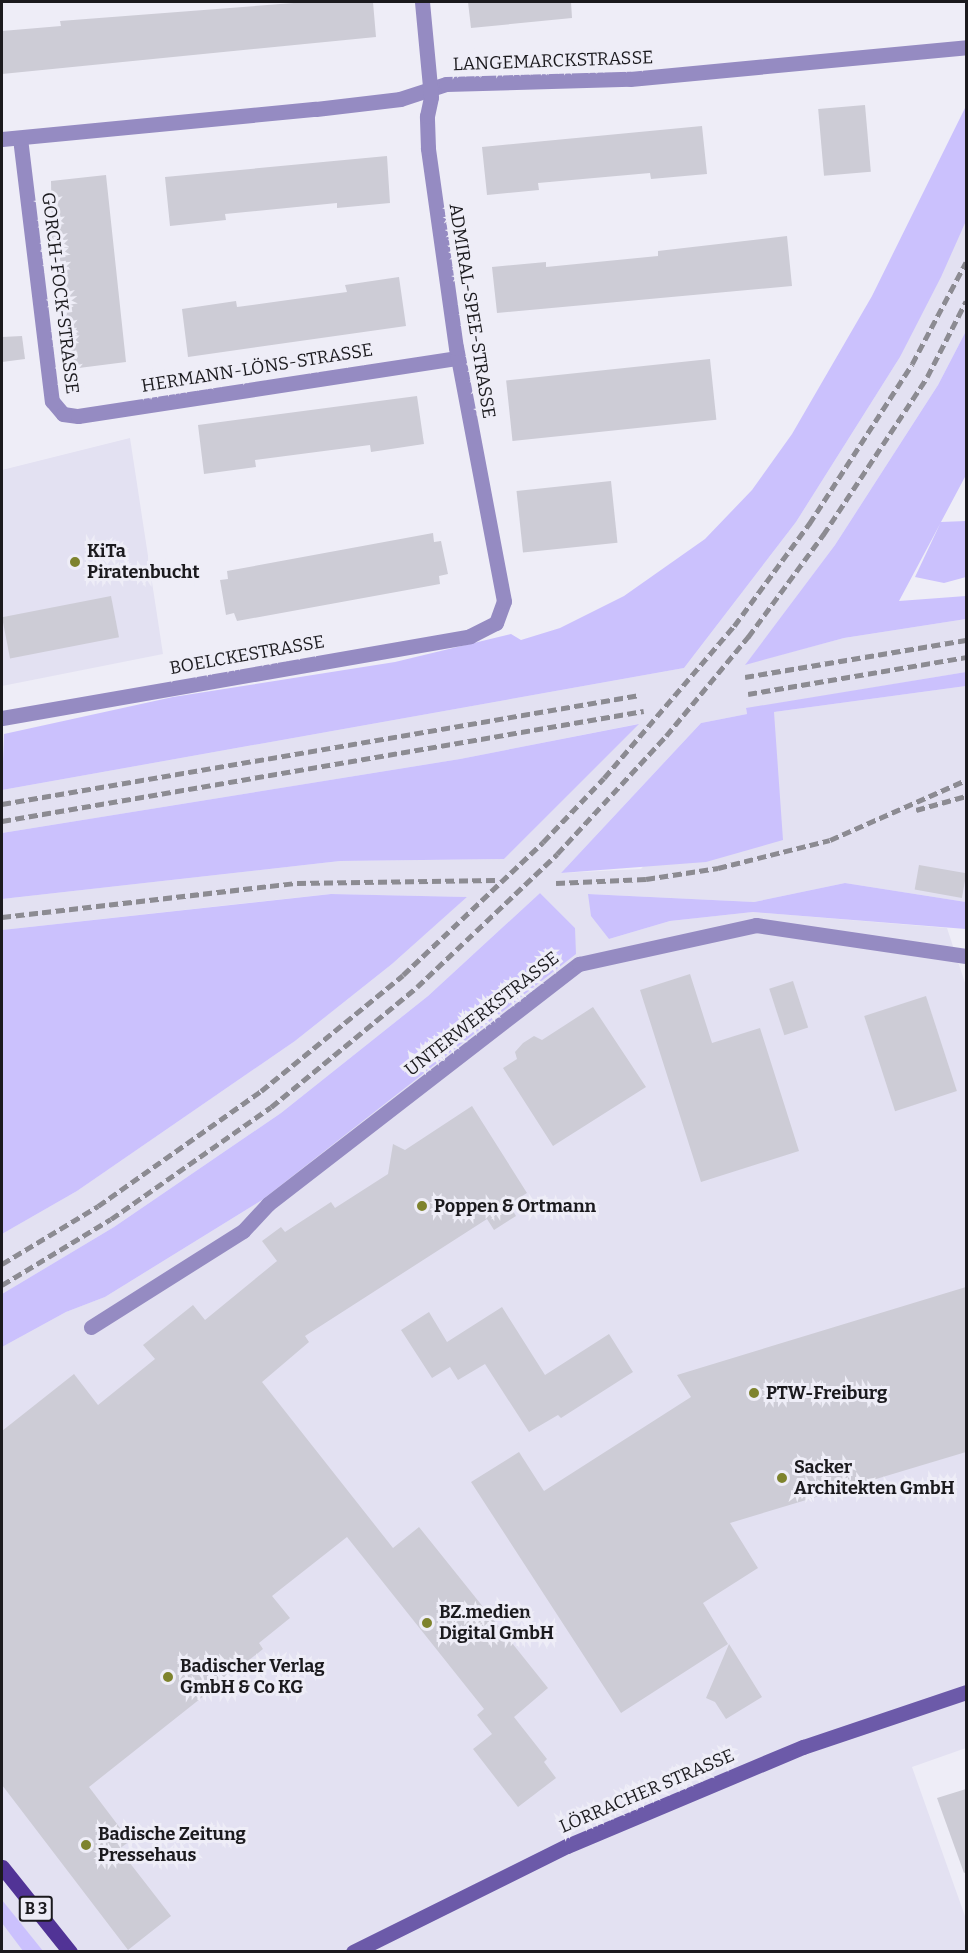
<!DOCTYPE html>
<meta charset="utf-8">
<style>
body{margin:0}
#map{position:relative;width:968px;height:1953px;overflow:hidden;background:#eeedf7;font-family:Bitter,serif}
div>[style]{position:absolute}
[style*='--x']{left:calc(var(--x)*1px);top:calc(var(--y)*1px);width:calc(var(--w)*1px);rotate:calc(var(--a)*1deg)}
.built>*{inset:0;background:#e3e1f2}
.green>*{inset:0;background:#cbc1fd}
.building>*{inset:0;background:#cdccd6;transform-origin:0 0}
.street>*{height:15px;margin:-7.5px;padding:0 7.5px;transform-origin:7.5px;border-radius:7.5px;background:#958bc2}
.secondary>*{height:15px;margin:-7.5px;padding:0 7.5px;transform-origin:7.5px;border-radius:7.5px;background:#6c5aa9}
.primary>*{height:15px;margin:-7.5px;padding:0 7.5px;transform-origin:7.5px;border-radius:7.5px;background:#513396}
.rail>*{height:4.5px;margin-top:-2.25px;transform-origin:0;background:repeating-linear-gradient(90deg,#8c8b92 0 9px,transparent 0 13.5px)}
.dots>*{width:16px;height:16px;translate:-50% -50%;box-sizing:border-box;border:3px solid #eeedf7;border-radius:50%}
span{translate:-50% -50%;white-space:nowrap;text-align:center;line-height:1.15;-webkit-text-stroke:6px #eeedf7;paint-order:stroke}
.shield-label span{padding:2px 4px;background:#eeedf7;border:2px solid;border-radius:4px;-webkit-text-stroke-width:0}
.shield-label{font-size:16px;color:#1b1a1e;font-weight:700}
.street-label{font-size:18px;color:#1b1a1e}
.poi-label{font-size:18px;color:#1b1a1e;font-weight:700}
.left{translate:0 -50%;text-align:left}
.frame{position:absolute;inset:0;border:3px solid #1b1a1e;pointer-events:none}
</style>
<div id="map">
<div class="built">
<div style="clip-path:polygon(966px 221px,966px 331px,938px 385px,835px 545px,746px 664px,844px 638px,966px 619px,966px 672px,746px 709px,747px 714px,701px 723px,561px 873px,641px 869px,774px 712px,966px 686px,966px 902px,845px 883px,754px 902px,589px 894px,609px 939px,670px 921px,753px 912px,947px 928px,966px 986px,966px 1748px,912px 1767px,966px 1919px,966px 1951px,2px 1951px,2px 1347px,66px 1312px,105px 1297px,262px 1200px,575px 928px,540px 893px,428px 996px,281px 1113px,114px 1227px,2px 1294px,2px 1234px,77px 1191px,295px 1041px,392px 964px,467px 897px,330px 894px,2px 930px,2px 899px,340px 861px,504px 859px,638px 724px,460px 759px,2px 833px,2px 790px,684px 668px,796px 522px,900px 357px)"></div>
<div style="clip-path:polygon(130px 438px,163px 654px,2px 686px,2px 470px)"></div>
</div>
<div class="green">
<div style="clip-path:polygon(966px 106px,966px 221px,941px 277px,900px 357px,796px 522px,684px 668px,2px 790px,4px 734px,173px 697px,395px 662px,511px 634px,521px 640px,560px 628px,624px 596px,705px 539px,752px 490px,792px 434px,872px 296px)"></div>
<div style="clip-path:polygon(966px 331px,966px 475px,941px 522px,966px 521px,966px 577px,944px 583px,915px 577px,940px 524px,899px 601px,966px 596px,966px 619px,844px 638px,745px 665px,835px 545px,938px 385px)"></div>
<div style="clip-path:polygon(966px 672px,966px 686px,774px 712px,783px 840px,706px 862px,561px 873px,701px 723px,747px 714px,746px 708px)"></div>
<div style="clip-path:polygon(639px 724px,504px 859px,340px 861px,2px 899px,2px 833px,460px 759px)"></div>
<div style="clip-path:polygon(845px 883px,966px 902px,966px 929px,753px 912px,670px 921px,609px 939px,591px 916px,588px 894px,754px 902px)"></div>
<div style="clip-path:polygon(540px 893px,575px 928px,576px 954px,262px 1200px,105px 1297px,66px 1312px,2px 1347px,2px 1294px,114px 1227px,281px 1113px,428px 996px)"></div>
<div style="clip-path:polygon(331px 894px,467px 897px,392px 964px,295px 1041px,77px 1191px,2px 1234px,2px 930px)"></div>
<div style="clip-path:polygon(2px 1900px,43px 1951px,23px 1951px,2px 1923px)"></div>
</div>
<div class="building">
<div style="clip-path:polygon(307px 2px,373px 2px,376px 37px,2px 74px,2px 31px,61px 26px,60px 21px)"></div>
<div style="clip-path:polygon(468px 2px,571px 2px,572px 18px,471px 28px)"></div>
<div style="left:865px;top:105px;width:67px;height:47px;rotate:85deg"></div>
<div style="clip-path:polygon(702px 126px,707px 174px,651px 179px,650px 173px,538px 183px,539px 190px,487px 195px,482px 147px)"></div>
<div style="clip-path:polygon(387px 156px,390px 203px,337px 208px,337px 203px,225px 214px,226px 220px,170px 226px,165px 177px)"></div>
<div style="clip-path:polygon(106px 175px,126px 362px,71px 369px,58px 239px,52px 239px,51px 181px)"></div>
<div style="clip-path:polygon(787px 236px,792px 286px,497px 313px,492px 267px,546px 262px,546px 267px,658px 256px,658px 251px)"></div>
<div style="clip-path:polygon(399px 277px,406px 326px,188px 357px,182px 309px,236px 301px,237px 307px,288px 300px,347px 292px,345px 285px)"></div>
<div style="clip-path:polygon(22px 336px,25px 359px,2px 362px,2px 337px)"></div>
<div style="left:710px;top:359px;width:61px;height:205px;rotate:84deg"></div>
<div style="clip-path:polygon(417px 396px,424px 444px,371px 452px,370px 445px,255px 460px,256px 467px,204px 474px,198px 425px)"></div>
<div style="left:611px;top:481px;width:62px;height:95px;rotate:84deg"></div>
<div style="clip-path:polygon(433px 533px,434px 542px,441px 541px,448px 574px,439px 576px,440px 584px,237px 621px,234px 613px,226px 615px,220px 580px,228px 579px,227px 571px)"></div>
<div style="left:111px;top:596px;width:42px;height:111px;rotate:79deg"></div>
<div style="left:919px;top:865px;width:48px;height:25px;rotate:10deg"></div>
<div style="clip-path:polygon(690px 974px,712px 1043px,760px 1028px,799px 1151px,701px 1182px,640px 990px)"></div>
<div style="left:793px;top:981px;width:49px;height:25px;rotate:72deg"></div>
<div style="left:926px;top:996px;width:100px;height:65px;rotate:72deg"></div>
<div style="clip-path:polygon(593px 1007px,646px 1087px,553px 1146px,503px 1068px,517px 1059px,515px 1052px,523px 1043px,534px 1036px,542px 1040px)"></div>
<div style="clip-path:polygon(472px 1106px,527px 1193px,509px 1204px,516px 1216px,494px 1230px,487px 1219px,305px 1336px,309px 1342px,262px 1382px,393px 1548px,419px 1527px,548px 1688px,514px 1717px,547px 1759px,544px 1762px,556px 1778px,518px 1807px,473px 1749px,492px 1734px,477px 1715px,484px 1709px,347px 1537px,272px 1596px,290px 1618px,259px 1643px,263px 1649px,89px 1787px,130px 1841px,119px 1849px,171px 1916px,128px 1950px,2px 1785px,2px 1431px,74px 1374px,98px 1405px,155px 1359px,143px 1345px,193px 1305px,205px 1320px,277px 1261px,262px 1241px,281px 1227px,285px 1232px,331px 1202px,335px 1208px,388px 1174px,393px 1144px,405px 1150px)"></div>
<div style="clip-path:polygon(966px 1287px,966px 1452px,730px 1523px,758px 1568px,703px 1603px,728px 1644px,621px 1713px,471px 1482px,519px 1452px,544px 1491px,691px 1397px,677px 1375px)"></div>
<div style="clip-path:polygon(502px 1307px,545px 1375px,609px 1334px,633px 1372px,561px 1418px,558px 1415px,529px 1432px,485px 1364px,458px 1380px,450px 1367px,432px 1378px,401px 1330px,429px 1312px,447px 1342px)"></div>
<div style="clip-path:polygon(729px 1644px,762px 1697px,726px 1719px,715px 1702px,706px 1698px)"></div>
<div style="clip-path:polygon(966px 1789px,966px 1872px,964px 1873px,937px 1798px)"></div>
</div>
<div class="street">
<div style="--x:20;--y:138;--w:265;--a:83.1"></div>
<div style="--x:52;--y:401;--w:17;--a:50"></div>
<div style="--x:63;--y:414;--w:15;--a:8"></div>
<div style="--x:78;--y:416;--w:384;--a:-8.7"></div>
<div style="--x:2;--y:139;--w:315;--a:-5.5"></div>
<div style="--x:316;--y:109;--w:85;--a:-6.8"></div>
<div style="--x:400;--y:99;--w:48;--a:-18.1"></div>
<div style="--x:446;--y:84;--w:184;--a:-1.6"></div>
<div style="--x:630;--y:79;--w:338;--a:-5.4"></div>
<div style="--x:2;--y:718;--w:475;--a:-9.9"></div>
<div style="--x:470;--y:636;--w:29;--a:-27"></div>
<div style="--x:496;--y:623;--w:23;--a:-70"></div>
<div style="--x:504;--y:601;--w:258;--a:-100.7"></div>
<div style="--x:456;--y:348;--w:202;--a:-98"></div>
<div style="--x:428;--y:148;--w:32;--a:-92"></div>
<div style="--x:427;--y:116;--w:19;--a:-78"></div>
<div style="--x:431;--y:97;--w:95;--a:-95.4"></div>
<div style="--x:91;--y:1327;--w:180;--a:-32.3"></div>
<div style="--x:243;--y:1231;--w:37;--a:-47"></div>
<div style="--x:268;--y:1204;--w:393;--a:-37.7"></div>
<div style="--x:579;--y:964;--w:181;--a:-12.4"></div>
<div style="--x:756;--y:925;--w:212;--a:8.4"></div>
</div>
<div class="secondary">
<div style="--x:353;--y:1952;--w:239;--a:-26.4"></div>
<div style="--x:567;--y:1846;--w:256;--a:-22.8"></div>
<div style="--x:803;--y:1747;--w:172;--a:-18.6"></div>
</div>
<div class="primary">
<div style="--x:2;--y:1867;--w:109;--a:51.3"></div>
</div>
<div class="rail">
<div style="--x:745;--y:677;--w:224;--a:-9.5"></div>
<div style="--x:748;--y:694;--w:221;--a:-9.6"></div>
<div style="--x:2;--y:804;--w:647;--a:-9.7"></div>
<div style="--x:916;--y:810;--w:52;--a:-15.6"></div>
<div style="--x:2;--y:821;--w:651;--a:-9.72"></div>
<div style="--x:556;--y:883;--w:90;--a:-2.5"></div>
<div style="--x:646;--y:879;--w:73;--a:-8.7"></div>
<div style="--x:718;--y:868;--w:115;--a:-14"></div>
<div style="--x:830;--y:840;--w:149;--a:-23.8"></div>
<div style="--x:2;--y:917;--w:297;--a:-6.6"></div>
<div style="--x:297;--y:883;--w:198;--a:-0.9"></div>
<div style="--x:2;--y:1264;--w:112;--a:-31.1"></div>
<div style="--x:98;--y:1206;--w:199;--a:-35.2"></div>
<div style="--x:261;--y:1091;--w:183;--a:-39.2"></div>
<div style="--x:403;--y:975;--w:193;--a:-43.5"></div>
<div style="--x:543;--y:842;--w:88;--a:-46.4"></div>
<div style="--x:604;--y:778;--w:200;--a:-49.5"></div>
<div style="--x:734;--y:626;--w:127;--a:-53.7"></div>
<div style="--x:809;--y:524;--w:190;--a:-57.2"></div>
<div style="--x:912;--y:364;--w:115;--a:-62.1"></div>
<div style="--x:2;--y:1285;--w:127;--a:-31.2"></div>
<div style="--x:111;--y:1219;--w:195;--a:-35"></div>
<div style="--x:271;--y:1107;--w:189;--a:-39.4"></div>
<div style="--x:417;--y:987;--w:193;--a:-43.5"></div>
<div style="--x:557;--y:854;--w:161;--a:-47.3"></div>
<div style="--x:666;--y:736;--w:129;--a:-50.4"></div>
<div style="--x:748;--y:637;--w:127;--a:-53.7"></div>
<div style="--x:823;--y:535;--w:189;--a:-56.6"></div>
<div style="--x:927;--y:377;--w:85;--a:-62.8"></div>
</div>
<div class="dots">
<div style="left:75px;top:562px;background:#7e832d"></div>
<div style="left:422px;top:1206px;background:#7e832d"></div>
<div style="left:754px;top:1393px;background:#7e832d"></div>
<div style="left:782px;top:1478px;background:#7e832d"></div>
<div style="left:427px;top:1623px;background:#7e832d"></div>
<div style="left:168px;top:1677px;background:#7e832d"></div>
<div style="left:86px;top:1845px;background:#7e832d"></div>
</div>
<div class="shield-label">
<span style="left:36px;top:1909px">B 3</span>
</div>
<div class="street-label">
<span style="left:553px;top:61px;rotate:-2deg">LANGEMARCKSTRASSE</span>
<span style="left:60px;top:293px;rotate:83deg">GORCH-FOCK-STRASSE</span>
<span style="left:472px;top:311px;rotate:81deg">ADMIRAL-SPEE-STRASSE</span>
<span style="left:257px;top:368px;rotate:-9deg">HERMANN-LÖNS-STRASSE</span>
<span style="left:247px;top:655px;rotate:-10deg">BOELCKESTRASSE</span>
<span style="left:482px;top:1014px;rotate:-38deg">UNTERWERKSTRASSE</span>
<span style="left:647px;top:1791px;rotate:-23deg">LÖRRACHER STRASSE</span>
</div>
<div class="poi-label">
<span class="left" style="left:87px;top:562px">KiTa<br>Piratenbucht</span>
<span class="left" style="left:434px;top:1206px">Poppen &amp; Ortmann</span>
<span class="left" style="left:766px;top:1393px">PTW-Freiburg</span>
<span class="left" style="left:794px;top:1478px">Sacker<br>Architekten GmbH</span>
<span class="left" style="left:439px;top:1623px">BZ.medien<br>Digital GmbH</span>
<span class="left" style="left:180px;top:1677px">Badischer Verlag<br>GmbH &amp; Co KG</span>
<span class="left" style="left:98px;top:1845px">Badische Zeitung<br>Pressehaus</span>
</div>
<div class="frame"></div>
</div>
